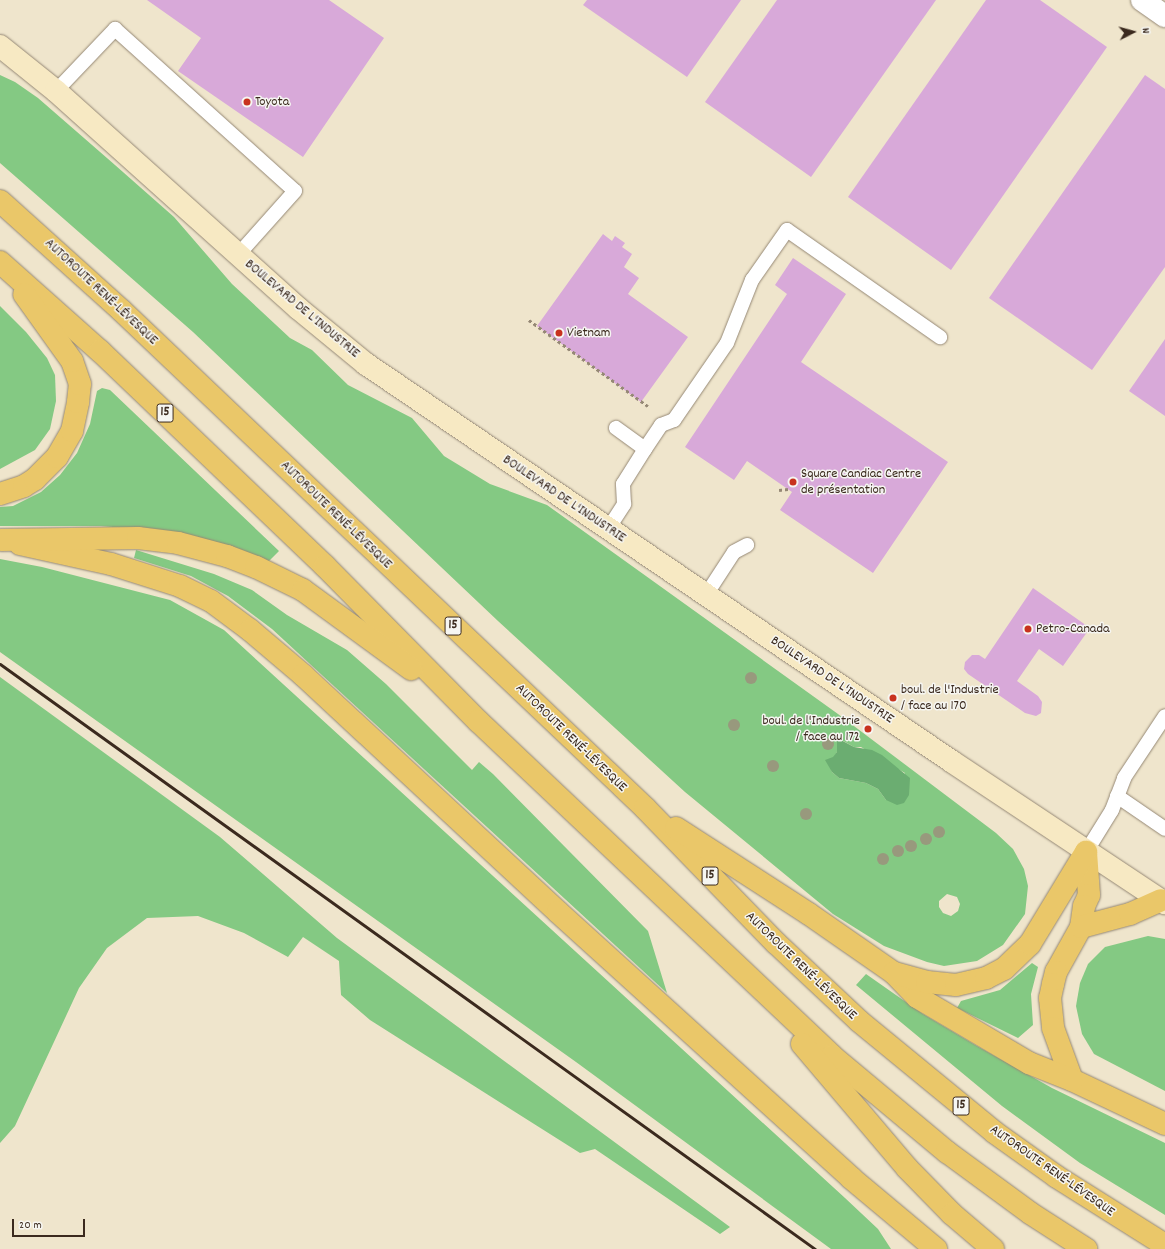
<!DOCTYPE html>
<meta charset="utf-8">
<style>
body{margin:0}
#map{position:relative;width:1165px;height:1249px;overflow:hidden;background:#efe5cc;font-family:Dekko,sans-serif}
div>[style]{position:absolute}
[style*='--x']{left:calc(var(--x)*1px);top:calc(var(--y)*1px);width:calc(var(--w)*1px);rotate:calc(var(--a)*1deg)}
.green>*{inset:0;background:#84c983}
.forest>*{inset:0;background:#6bad71}
.building>*{inset:0;background:#d8a9d9}
.path>*{height:2.5px;margin-top:-1.25px;transform-origin:0;background:repeating-linear-gradient(90deg,#958875 0 3px,transparent 0 6px)}
.roads{filter:drop-shadow(0 0 1px #958875) drop-shadow(0 0 1px #958875)}
.lane>*{height:14px;margin:-7px;padding:0 7px;transform-origin:7px;border-radius:7px;background:#fff}
.street>*{height:22px;margin:-11px;padding:0 11px;transform-origin:11px;border-radius:11px;background:#fff}
.secondary>*{height:22px;margin:-11px;padding:0 11px;transform-origin:11px;border-radius:11px;background:#f7e9c3}
.primary>*{height:22px;margin:-11px;padding:0 11px;transform-origin:11px;border-radius:11px;background:#eac769}
.highway>*{height:22px;margin:-11px;padding:0 11px;transform-origin:11px;border-radius:11px;background:#eac769}
.rail>*{height:3px;margin:-1.5px;padding:0 1.5px;transform-origin:1.5px;border-radius:1.5px;background:#3b2a1e}
.trees>*{width:12px;height:12px;margin:-6px;border-radius:50%;background:#98997d}
.dots>*{width:11px;height:11px;translate:-50% -50%;box-sizing:border-box;border:2px solid #f6f6f2;border-radius:50%}
span{translate:-50% -50%;white-space:nowrap;text-align:center;line-height:1.15;-webkit-text-stroke:3px #f6f6f2;paint-order:stroke}
.shield-label span{padding:1px 3px;background:#f6f6f2;border:1px solid;border-radius:3px;-webkit-text-stroke-width:0}
.shield-label{font-size:13px;color:#3b2a1e;font-weight:700}
.poi-label{font-size:14px;color:#3b2a1e}
.left{translate:0 -50%;text-align:left}
.right{translate:-100% -50%;text-align:right}
.street-label{font-size:14px;color:#3b2a1e}
.north{position:absolute;left:1113px;top:12px;width:40px;height:40px;-webkit-text-stroke:3px #f6f6f2;paint-order:stroke;rotate:84deg;font-size:11px;font-weight:700;line-height:16px;text-align:center;color:#3b2a1e}
.north::after{content:'';display:block;margin:auto;width:14px;height:18px;background:#3b2a1e;clip-path:polygon(50% 0,100% 100%,50% 72%,0 100%)}
.scale{position:absolute;left:12px;top:1219px;width:73px;height:18px;box-sizing:border-box;border:2px solid #3b2a1e;border-top:0;padding-left:5px;font-size:12px;line-height:14px;white-space:nowrap;color:#3b2a1e;-webkit-text-stroke:3px #f6f6f2;paint-order:stroke}
</style>
<div id="map">
<div class="green">
<div style="clip-path:polygon(evenodd,0 75px,15px 82px,38px 98px,115px 165px,174px 217px,232px 284px,290px 338px,312px 350px,348px 385px,412px 418px,444px 456px,490px 484px,547px 505px,838px 714px,996px 833px,1013px 849px,1024px 869px,1028px 886px,1025px 914px,1003px 945px,977px 961px,944px 966px,927px 962px,884px 946px,833px 914px,685px 792px,498px 621px,193px 332px,0 163px,0 75px,838px 738px,854px 747px,861px 747px,905px 773px,886px 800px,878px 789px,866px 783px,839px 778px,832px 772px,830px 765px,837px 752px,838px 738px,0 75px,947px 894px,957px 897px,960px 904px,958px 911px,951px 916px,943px 913px,939px 907px,939px 901px,947px 894px)"></div>
<div style="clip-path:polygon(0 306px,26px 332px,47px 358px,55px 375px,56px 401px,50px 429px,35px 450px,0 469px)"></div>
<div style="clip-path:polygon(102px 388px,110px 390px,279px 551px,268px 562px,149px 530px,101px 526px,0 526px,0 507px,13px 506px,41px 492px,60px 475px,77px 453px,90px 424px,97px 391px)"></div>
<div style="clip-path:polygon(136px 550px,214px 574px,252px 590px,287px 615px,347px 650px,386px 684px,472px 770px,479px 762px,493px 774px,648px 931px,667px 993px,272px 629px,228px 596px,191px 576px,134px 558px)"></div>
<div style="clip-path:polygon(0 559px,42px 567px,170px 600px,224px 630px,845px 1198px,878px 1229px,891px 1249px,831px 1249px,576px 1062px,0 652px)"></div>
<div style="clip-path:polygon(0 677px,220px 837px,337px 938px,730px 1227px,720px 1234px,595px 1149px,580px 1153px,370px 1020px,341px 995px,339px 961px,303px 937px,288px 957px,244px 933px,198px 916px,147px 918px,107px 948px,79px 988px,15px 1126px,0 1143px)"></div>
<div style="clip-path:polygon(1148px 936px,1165px 939px,1165px 1091px,1094px 1054px,1082px 1034px,1076px 1006px,1080px 983px,1088px 964px,1105px 947px)"></div>
<div style="clip-path:polygon(1032px 963px,1038px 967px,1031px 994px,1033px 1025px,1018px 1038px,957px 1008px,961px 1001px,1000px 990px)"></div>
<div style="clip-path:polygon(866px 974px,923px 1014px,977px 1046px,1052px 1088px,1165px 1143px,1165px 1215px,1080px 1163px,1002px 1106px,856px 985px)"></div>
</div>
<div class="forest">
<div style="clip-path:polygon(837px 738px,854px 747px,872px 750px,882px 755px,905px 774px,910px 778px,909px 795px,904px 803px,897px 805px,886px 800px,878px 789px,866px 783px,839px 778px,832px 772px,825px 760px,833px 757px,837px 752px)"></div>
</div>
<div class="building">
<div style="clip-path:polygon(147px 0,329px 0,384px 38px,303px 157px,178px 71px,201px 38px)"></div>
<div style="clip-path:polygon(587px 0,741px 0,687px 77px,583px 5px)"></div>
<div style="clip-path:polygon(777px 0,936px 0,811px 177px,705px 102px)"></div>
<div style="clip-path:polygon(986px 0,1040px 0,1107px 47px,951px 270px,848px 197px)"></div>
<div style="clip-path:polygon(1145px 75px,1165px 89px,1165px 267px,1092px 370px,989px 298px)"></div>
<div style="clip-path:polygon(603px 234px,612px 241px,615px 236px,625px 243px,622px 247px,632px 254px,624px 267px,639px 278px,628px 294px,688px 337px,641px 402px,537px 326px)"></div>
<div style="clip-path:polygon(793px 258px,846px 294px,801px 362px,948px 462px,873px 573px,780px 510px,792px 492px,747px 461px,734px 480px,685px 447px,787px 294px,775px 285px)"></div>
<div style="clip-path:polygon(1165px 339px,1165px 416px,1129px 391px)"></div>
<div style="clip-path:polygon(1033px 588px,1090px 628px,1063px 666px,1039px 649px,1017px 681px,1038px 696px,1042px 702px,1041px 713px,1036px 716px,1025px 713px,968px 674px,964px 669px,965px 662px,972px 655px,979px 655px,985px 659px)"></div>
</div>
<div class="path">
<div style="--x:529;--y:320;--w:147;--a:35.9"></div>
<div style="--x:779;--y:490;--w:9;--a:-6"></div>
</div>
<div class="roads">
<div class="lane">
<div style="--x:56;--y:91;--w:86;--a:-46.4"></div>
<div style="--x:115;--y:29;--w:242;--a:42"></div>
<div style="--x:295;--y:191;--w:86;--a:131.7"></div>
<div style="--x:645;--y:449;--w:29;--a:-56"></div>
<div style="--x:661;--y:425;--w:14;--a:-21"></div>
<div style="--x:674;--y:420;--w:93;--a:-55.5"></div>
<div style="--x:727;--y:343;--w:68;--a:-68.4"></div>
<div style="--x:752;--y:280;--w:61;--a:-55"></div>
<div style="--x:787;--y:230;--w:187;--a:35"></div>
<div style="--x:608;--y:529;--w:30;--a:-57"></div>
<div style="--x:624;--y:504;--w:20;--a:-93"></div>
<div style="--x:623;--y:484;--w:41;--a:-57.8"></div>
<div style="--x:645;--y:449;--w:36;--a:-144"></div>
<div style="--x:706;--y:595;--w:51;--a:-56.9"></div>
<div style="--x:734;--y:552;--w:15;--a:-28"></div>
<div style="--x:1117;--y:796;--w:58;--a:34.5"></div>
<div style="--x:1086;--y:852;--w:49;--a:-58.2"></div>
<div style="--x:1112;--y:810;--w:34;--a:-69"></div>
<div style="--x:1124;--y:778;--w:74;--a:-56.5"></div>
</div>
<div class="street">
<div style="--x:1142;--y:0;--w:28;--a:35"></div>
</div>
<div class="secondary">
<div style="--x:0;--y:46;--w:72;--a:38.8"></div>
<div style="--x:56;--y:91;--w:326;--a:41.9"></div>
<div style="--x:299;--y:309;--w:87;--a:39.4"></div>
<div style="--x:366;--y:364;--w:707;--a:34.16"></div>
<div style="--x:951;--y:761;--w:257;--a:33.6"></div>
</div>
<div class="primary">
<div style="--x:20;--y:544;--w:93;--a:12.4"></div>
<div style="--x:111;--y:564;--w:72;--a:17.7"></div>
<div style="--x:180;--y:586;--w:34;--a:26"></div>
<div style="--x:211;--y:601;--w:49;--a:36.6"></div>
<div style="--x:250;--y:630;--w:70;--a:40.3"></div>
<div style="--x:303;--y:675;--w:348;--a:42.9"></div>
<div style="--x:558;--y:912;--w:396;--a:42.2"></div>
<div style="--x:851;--y:1178;--w:111;--a:39.9"></div>
<div style="--x:1086;--y:852;--w:43;--a:86"></div>
<div style="--x:1089;--y:895;--w:12;--a:114"></div>
<div style="--x:1084;--y:906;--w:21;--a:98"></div>
<div style="--x:1081;--y:927;--w:51;--a:119.1"></div>
<div style="--x:1056;--y:972;--w:12;--a:104"></div>
<div style="--x:1053;--y:984;--w:14;--a:102"></div>
<div style="--x:1050;--y:998;--w:30;--a:84"></div>
<div style="--x:1053;--y:1028;--w:55;--a:69.9"></div>
<div style="--x:1072;--y:1080;--w:103;--a:25.3"></div>
<div style="--x:1081;--y:927;--w:51;--a:-14.9"></div>
<div style="--x:1130;--y:914;--w:34;--a:-24"></div>
</div>
<div class="highway">
<div style="--x:0;--y:201;--w:163;--a:42"></div>
<div style="--x:121;--y:310;--w:723;--a:43.54"></div>
<div style="--x:645;--y:808;--w:188;--a:45.9"></div>
<div style="--x:776;--y:943;--w:114;--a:43.2"></div>
<div style="--x:859;--y:1021;--w:175;--a:39.4"></div>
<div style="--x:994;--y:1132;--w:77;--a:35.5"></div>
<div style="--x:1057;--y:1177;--w:128;--a:32.2"></div>
<div style="--x:0;--y:262;--w:134;--a:41.7"></div>
<div style="--x:100;--y:351;--w:311;--a:43.7"></div>
<div style="--x:325;--y:566;--w:218;--a:45.4"></div>
<div style="--x:478;--y:721;--w:487;--a:43.4"></div>
<div style="--x:832;--y:1056;--w:150;--a:39.9"></div>
<div style="--x:947;--y:1152;--w:103;--a:36.3"></div>
<div style="--x:1030;--y:1213;--w:67;--a:32.7"></div>
<div style="--x:0;--y:494;--w:25;--a:-18"></div>
<div style="--x:24;--y:486;--w:13;--a:-32"></div>
<div style="--x:35;--y:479;--w:31;--a:-45"></div>
<div style="--x:57;--y:457;--w:30;--a:-60"></div>
<div style="--x:72;--y:431;--w:30;--a:-78"></div>
<div style="--x:78;--y:402;--w:18;--a:-84"></div>
<div style="--x:80;--y:384;--w:24;--a:-109"></div>
<div style="--x:72;--y:361;--w:82;--a:-125.6"></div>
<div style="--x:1;--y:540;--w:137;--a:-0.8"></div>
<div style="--x:138;--y:538;--w:40;--a:7.1"></div>
<div style="--x:178;--y:543;--w:51;--a:14.9"></div>
<div style="--x:227;--y:556;--w:31;--a:21"></div>
<div style="--x:256;--y:567;--w:52;--a:26.1"></div>
<div style="--x:303;--y:590;--w:134;--a:36.2"></div>
<div style="--x:676;--y:828;--w:158;--a:32.9"></div>
<div style="--x:809;--y:914;--w:103;--a:34.8"></div>
<div style="--x:894;--y:973;--w:33;--a:46"></div>
<div style="--x:917;--y:997;--w:130;--a:30.5"></div>
<div style="--x:1029;--y:1063;--w:46;--a:21.6"></div>
<div style="--x:894;--y:973;--w:34;--a:15"></div>
<div style="--x:927;--y:982;--w:29;--a:6"></div>
<div style="--x:956;--y:985;--w:31;--a:-13"></div>
<div style="--x:986;--y:978;--w:20;--a:-27"></div>
<div style="--x:1004;--y:969;--w:36;--a:-44"></div>
<div style="--x:1030;--y:944;--w:108;--a:-58.7"></div>
<div style="--x:802;--y:1044;--w:162;--a:49.7"></div>
<div style="--x:907;--y:1168;--w:64;--a:45.6"></div>
<div style="--x:952;--y:1214;--w:54;--a:40.5"></div>
</div>
</div>
<div class="rail">
<div style="--x:0;--y:664;--w:1003;--a:35.67"></div>
</div>
<div class="trees">
<div style="left:751px;top:678px"></div>
<div style="left:734px;top:725px"></div>
<div style="left:828px;top:744px"></div>
<div style="left:773px;top:766px"></div>
<div style="left:806px;top:814px"></div>
<div style="left:939px;top:832px"></div>
<div style="left:926px;top:839px"></div>
<div style="left:911px;top:846px"></div>
<div style="left:898px;top:851px"></div>
<div style="left:883px;top:859px"></div>
</div>
<div class="dots">
<div style="left:247px;top:102px;background:#c8321e"></div>
<div style="left:559px;top:333px;background:#c8321e"></div>
<div style="left:793px;top:482px;background:#c8321e"></div>
<div style="left:1028px;top:629px;background:#c8321e"></div>
<div style="left:893px;top:698px;background:#c8321e"></div>
<div style="left:868px;top:729px;background:#c8321e"></div>
</div>
<div class="shield-label">
<span style="left:165px;top:413px">15</span>
<span style="left:453px;top:626px">15</span>
<span style="left:710px;top:876px">15</span>
<span style="left:961px;top:1106px">15</span>
</div>
<div class="poi-label">
<span class="left" style="left:255px;top:102px">Toyota</span>
<span class="left" style="left:567px;top:333px">Vietnam</span>
<span class="left" style="left:801px;top:482px">Square Candiac Centre<br>de présentation</span>
<span class="left" style="left:1036px;top:629px">Petro-Canada</span>
<span class="left" style="left:901px;top:698px">boul. de l'Industrie<br>/ face au 170</span>
<span class="right" style="left:860px;top:729px">boul. de l'Industrie<br>/ face au 172</span>
</div>
<div class="street-label">
<span style="left:101px;top:292px;rotate:43deg">AUTOROUTE RENÉ-LÉVESQUE</span>
<span style="left:302px;top:309px;rotate:40deg">BOULEVARD DE L'INDUSTRIE</span>
<span style="left:564px;top:499px;rotate:34deg">BOULEVARD DE L'INDUSTRIE</span>
<span style="left:336px;top:515px;rotate:44deg">AUTOROUTE RENÉ-LÉVESQUE</span>
<span style="left:832px;top:680px;rotate:34deg">BOULEVARD DE L'INDUSTRIE</span>
<span style="left:571px;top:738px;rotate:44deg">AUTOROUTE RENÉ-LÉVESQUE</span>
<span style="left:801px;top:966px;rotate:44deg">AUTOROUTE RENÉ-LÉVESQUE</span>
<span style="left:1052px;top:1171px;rotate:35deg">AUTOROUTE RENÉ-LÉVESQUE</span>
</div>
<div class="north">N</div>
<div class="scale">20 m</div>
</div>
